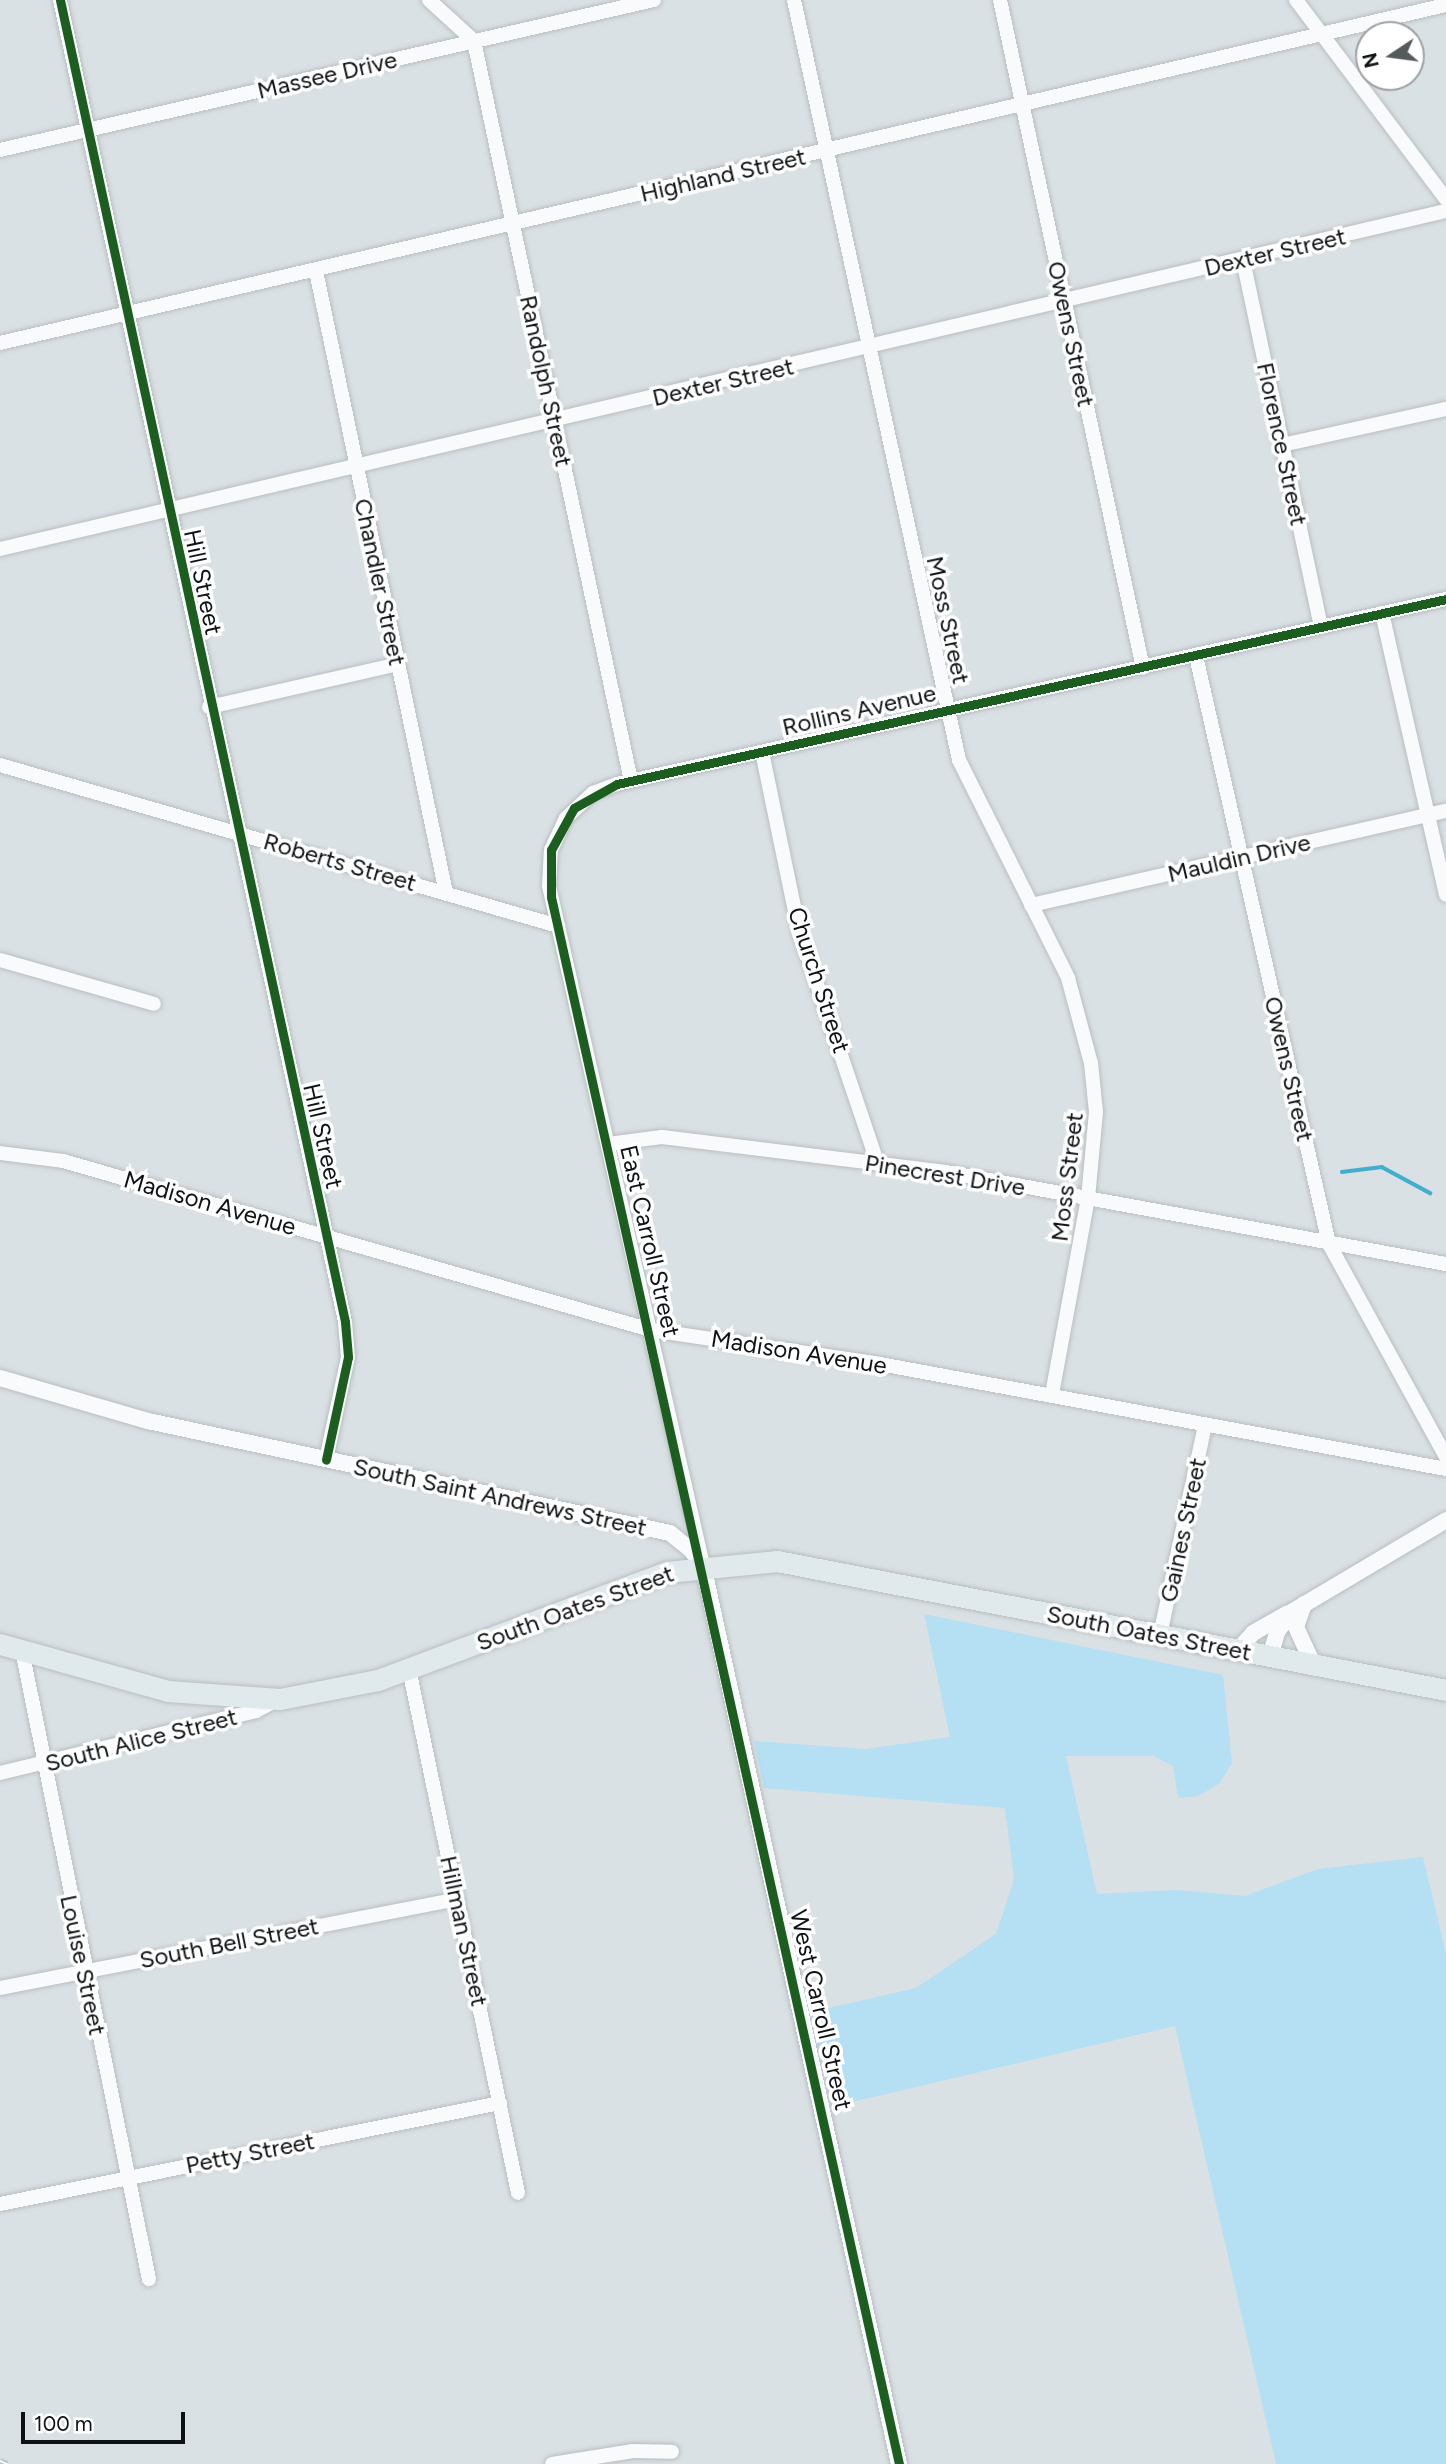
<!DOCTYPE html>
<style>
body{margin:0}
#map{position:relative;width:1446px;height:2464px;overflow:hidden;background:#dae1e4;font-family:Figtree,sans-serif}
div>[style]{position:absolute}
[style*='--x']{left:calc(var(--x)*1px);top:calc(var(--y)*1px);width:calc(var(--w)*1px);rotate:calc(var(--a)*1deg)}
.green>*{inset:0;background:#b5dff2}
.stream>*{height:3.5px;margin:-1.75px;padding:0 1.75px;transform-origin:1.75px;border-radius:1.75px;background:#41aece}
.roads{filter:drop-shadow(0 0 2px #b9bec0) drop-shadow(0 0 2px #b9bec0)}
.minor>*{height:14px;margin:-7px;padding:0 7px;transform-origin:7px;border-radius:7px;background:#f9fafb}
.tertiary>*{height:16px;margin:-8px;padding:0 8px;transform-origin:8px;border-radius:8px;background:#f9fafb}
.primary>*{height:21px;margin:-10.5px;padding:0 10.5px;transform-origin:10.5px;border-radius:10.5px;background:#e0e9ec}
.rail>*{height:6px;margin-top:-3px;transform-origin:0;background:repeating-linear-gradient(90deg,#fff 0 10px,#c0c2c4 0 20px);box-sizing:border-box;border-block:2px solid #c0c2c4}
.cycleway>*{height:9px;margin:-4.5px;padding:0 4.5px;transform-origin:4.5px;border-radius:4.5px;background:#1b5e20}
span{translate:-50% -50%;white-space:nowrap;text-align:center;line-height:1.15;-webkit-text-stroke:7px #fff;paint-order:stroke}
.street-label{font-size:24px;color:#0e1214}
.north{position:absolute;left:1355px;top:21px;width:70px;height:70px;box-sizing:border-box;background:#fff;border:2px solid #9fa0a1;border-radius:50%;rotate:257deg;font-size:19px;font-weight:700;line-height:28px;text-align:center;color:#0e1214}
.north::after{content:'';display:block;margin:auto;width:24px;height:32px;background:#555a5d;clip-path:polygon(50% 0,100% 100%,50% 72%,0 100%)}
.scale{position:absolute;left:21px;top:2412px;width:164px;height:32px;box-sizing:border-box;border:4px solid #0e1214;border-top:0;padding-left:9px;font-size:21px;line-height:24px;white-space:nowrap;color:#0e1214;-webkit-text-stroke:5px #fff;paint-order:stroke}
</style>
<div id="map">
<div class="green">
<div style="clip-path:polygon(924px 1614px,1223px 1675px,1232px 1763px,1220px 1783px,1199px 1796px,1178px 1798px,1173px 1766px,1153px 1756px,1066px 1756px,1097px 1894px,1176px 1890px,1245px 1896px,1318px 1869px,1423px 1857px,1446px 1954px,1446px 2464px,1276px 2464px,1175px 2026px,831px 2107px,811px 2012px,916px 1988px,996px 1934px,1014px 1879px,1005px 1808px,764px 1788px,754px 1741px,865px 1749px,950px 1737px)"></div>
</div>
<div class="stream">
<div style="--x:1342;--y:1172;--w:40;--a:-7.1"></div>
<div style="--x:1382;--y:1167;--w:55;--a:28.4"></div>
</div>
<div class="roads">
<div class="minor">
<div style="--x:60;--y:0;--w:1352;--a:77.83"></div>
<div style="--x:345;--y:1322;--w:35;--a:85"></div>
<div style="--x:348;--y:1357;--w:105;--a:102.1"></div>
<div style="--x:429;--y:0;--w:61;--a:42.3"></div>
<div style="--x:474;--y:41;--w:756;--a:78.02"></div>
<div style="--x:794;--y:0;--w:778;--a:77.75"></div>
<div style="--x:959;--y:760;--w:244;--a:63.4"></div>
<div style="--x:1068;--y:978;--w:88;--a:74.9"></div>
<div style="--x:1091;--y:1063;--w:49;--a:84.2"></div>
<div style="--x:1096;--y:1112;--w:86;--a:95.3"></div>
<div style="--x:1088;--y:1198;--w:200;--a:100.4"></div>
<div style="--x:1000;--y:0;--w:683;--a:77.92"></div>
<div style="--x:1296;--y:0;--w:249;--a:53"></div>
<div style="--x:0;--y:150;--w:671;--a:-12.92"></div>
<div style="--x:1243;--y:260;--w:375;--a:78"></div>
<div style="--x:316;--y:271;--w:635;--a:78.19"></div>
<div style="--x:0;--y:343;--w:1485;--a:-13.16"></div>
<div style="--x:1282;--y:445;--w:168;--a:-12.4"></div>
<div style="--x:0;--y:549;--w:1485;--a:-13.16"></div>
<div style="--x:1382;--y:613;--w:289;--a:77.2"></div>
<div style="--x:1196;--y:656;--w:603;--a:77.25"></div>
<div style="--x:1329;--y:1244;--w:243;--a:61.2"></div>
<div style="--x:209;--y:707;--w:194;--a:-12.8"></div>
<div style="--x:762;--y:752;--w:183;--a:78.3"></div>
<div style="--x:799;--y:931;--w:246;--a:71.3"></div>
<div style="--x:0;--y:765;--w:581;--a:16.09"></div>
<div style="--x:1031;--y:905;--w:426;--a:-12.8"></div>
<div style="--x:0;--y:960;--w:160;--a:15.9"></div>
<div style="--x:608;--y:1144;--w:54;--a:-7.4"></div>
<div style="--x:662;--y:1137;--w:286;--a:7"></div>
<div style="--x:946;--y:1172;--w:508;--a:10.43"></div>
<div style="--x:0;--y:1153;--w:64;--a:7.2"></div>
<div style="--x:63;--y:1161;--w:612;--a:16.04"></div>
<div style="--x:651;--y:1330;--w:232;--a:8.4"></div>
<div style="--x:880;--y:1364;--w:576;--a:10.51"></div>
<div style="--x:703;--y:1565;--w:696;--a:-102.78"></div>
<div style="--x:549;--y:886;--w:36;--a:-87"></div>
<div style="--x:551;--y:850;--w:35;--a:-65"></div>
<div style="--x:566;--y:818;--w:37;--a:-43"></div>
<div style="--x:593;--y:793;--w:26;--a:-21"></div>
<div style="--x:617;--y:784;--w:849;--a:-12.58"></div>
<div style="--x:1160;--y:1635;--w:215;--a:-77.9"></div>
<div style="--x:22;--y:1650;--w:642;--a:78.59"></div>
<div style="--x:409;--y:1669;--w:535;--a:78.25"></div>
<div style="--x:0;--y:1773;--w:263;--a:-13.6"></div>
<div style="--x:256;--y:1711;--w:26;--a:-28"></div>
<div style="--x:0;--y:1988;--w:466;--a:-11"></div>
<div style="--x:0;--y:2204;--w:510;--a:-11.42"></div>
<div style="--x:552;--y:2464;--w:82;--a:-9.1"></div>
<div style="--x:633;--y:2451;--w:39;--a:1"></div>
</div>
<div class="tertiary">
<div style="--x:0;--y:1378;--w:154;--a:16.2"></div>
<div style="--x:148;--y:1421;--w:534;--a:12.11"></div>
<div style="--x:670;--y:1533;--w:26;--a:39"></div>
<div style="--x:690;--y:1549;--w:21;--a:51"></div>
<div style="--x:703;--y:1565;--w:920;--a:77.7"></div>
<div style="--x:1304;--y:1604;--w:24;--a:109"></div>
<div style="--x:1296;--y:1627;--w:43;--a:65.2"></div>
<div style="--x:1237;--y:1651;--w:24;--a:-48"></div>
<div style="--x:1253;--y:1633;--w:40;--a:-29.7"></div>
<div style="--x:1270;--y:1657;--w:26;--a:-74"></div>
<div style="--x:1277;--y:1632;--w:26;--a:-53"></div>
<div style="--x:1293;--y:1611;--w:178;--a:-30.7"></div>
</div>
<div class="primary">
<div style="--x:0;--y:1644;--w:174;--a:15.6"></div>
<div style="--x:168;--y:1691;--w:112;--a:4.1"></div>
<div style="--x:280;--y:1699;--w:100;--a:-11"></div>
<div style="--x:378;--y:1680;--w:309;--a:-20.5"></div>
<div style="--x:667;--y:1572;--w:111;--a:-5.7"></div>
<div style="--x:777;--y:1561;--w:681;--a:10.91"></div>
</div>
</div>
<div class="rail">
<div style="--x:0;--y:2461;--w:8;--a:23"></div>
</div>
<div class="cycleway">
<div style="--x:60;--y:0;--w:1352;--a:77.83"></div>
<div style="--x:345;--y:1322;--w:35;--a:85"></div>
<div style="--x:348;--y:1357;--w:105;--a:102.1"></div>
<div style="--x:899;--y:2464;--w:1605;--a:-102.52"></div>
<div style="--x:551;--y:897;--w:47;--a:-90"></div>
<div style="--x:551;--y:850;--w:48;--a:-61.3"></div>
<div style="--x:574;--y:808;--w:49;--a:-29.2"></div>
<div style="--x:617;--y:784;--w:849;--a:-12.58"></div>
</div>
<div class="street-label">
<span style="left:327px;top:75px;rotate:-13deg">Massee Drive</span>
<span style="left:723px;top:175px;rotate:-13deg">Highland Street</span>
<span style="left:1275px;top:252px;rotate:-13deg">Dexter Street</span>
<span style="left:1071px;top:334px;rotate:78deg">Owens Street</span>
<span style="left:546px;top:381px;rotate:78deg">Randolph Street</span>
<span style="left:723px;top:382px;rotate:-13deg">Dexter Street</span>
<span style="left:1282px;top:444px;rotate:78deg">Florence Street</span>
<span style="left:203px;top:582px;rotate:78deg">Hill Street</span>
<span style="left:380px;top:582px;rotate:78deg">Chandler Street</span>
<span style="left:948px;top:620px;rotate:78deg">Moss Street</span>
<span style="left:859px;top:710px;rotate:-13deg">Rollins Avenue</span>
<span style="left:1239px;top:858px;rotate:-13deg">Mauldin Drive</span>
<span style="left:340px;top:862px;rotate:16deg">Roberts Street</span>
<span style="left:819px;top:980px;rotate:72deg">Church Street</span>
<span style="left:1289px;top:1069px;rotate:77deg">Owens Street</span>
<span style="left:323px;top:1136px;rotate:77deg">Hill Street</span>
<span style="left:945px;top:1175px;rotate:9deg">Pinecrest Drive</span>
<span style="left:1067px;top:1177px;rotate:-83deg">Moss Street</span>
<span style="left:210px;top:1203px;rotate:16deg">Madison Avenue</span>
<span style="left:650px;top:1241px;rotate:77deg">East Carroll Street</span>
<span style="left:799px;top:1352px;rotate:9deg">Madison Avenue</span>
<span style="left:500px;top:1497px;rotate:12deg">South Saint Andrews Street</span>
<span style="left:1183px;top:1530px;rotate:-78deg">Gaines Street</span>
<span style="left:575px;top:1608px;rotate:-20deg">South Oates Street</span>
<span style="left:1149px;top:1633px;rotate:11deg">South Oates Street</span>
<span style="left:141px;top:1740px;rotate:-14deg">South Alice Street</span>
<span style="left:464px;top:1931px;rotate:78deg">Hillman Street</span>
<span style="left:229px;top:1943px;rotate:-11deg">South Bell Street</span>
<span style="left:83px;top:1965px;rotate:78deg">Louise Street</span>
<span style="left:821px;top:2010px;rotate:77deg">West Carroll Street</span>
<span style="left:250px;top:2153px;rotate:-11deg">Petty Street</span>
</div>
<div class="north">N</div>
<div class="scale">100 m</div>
</div>
